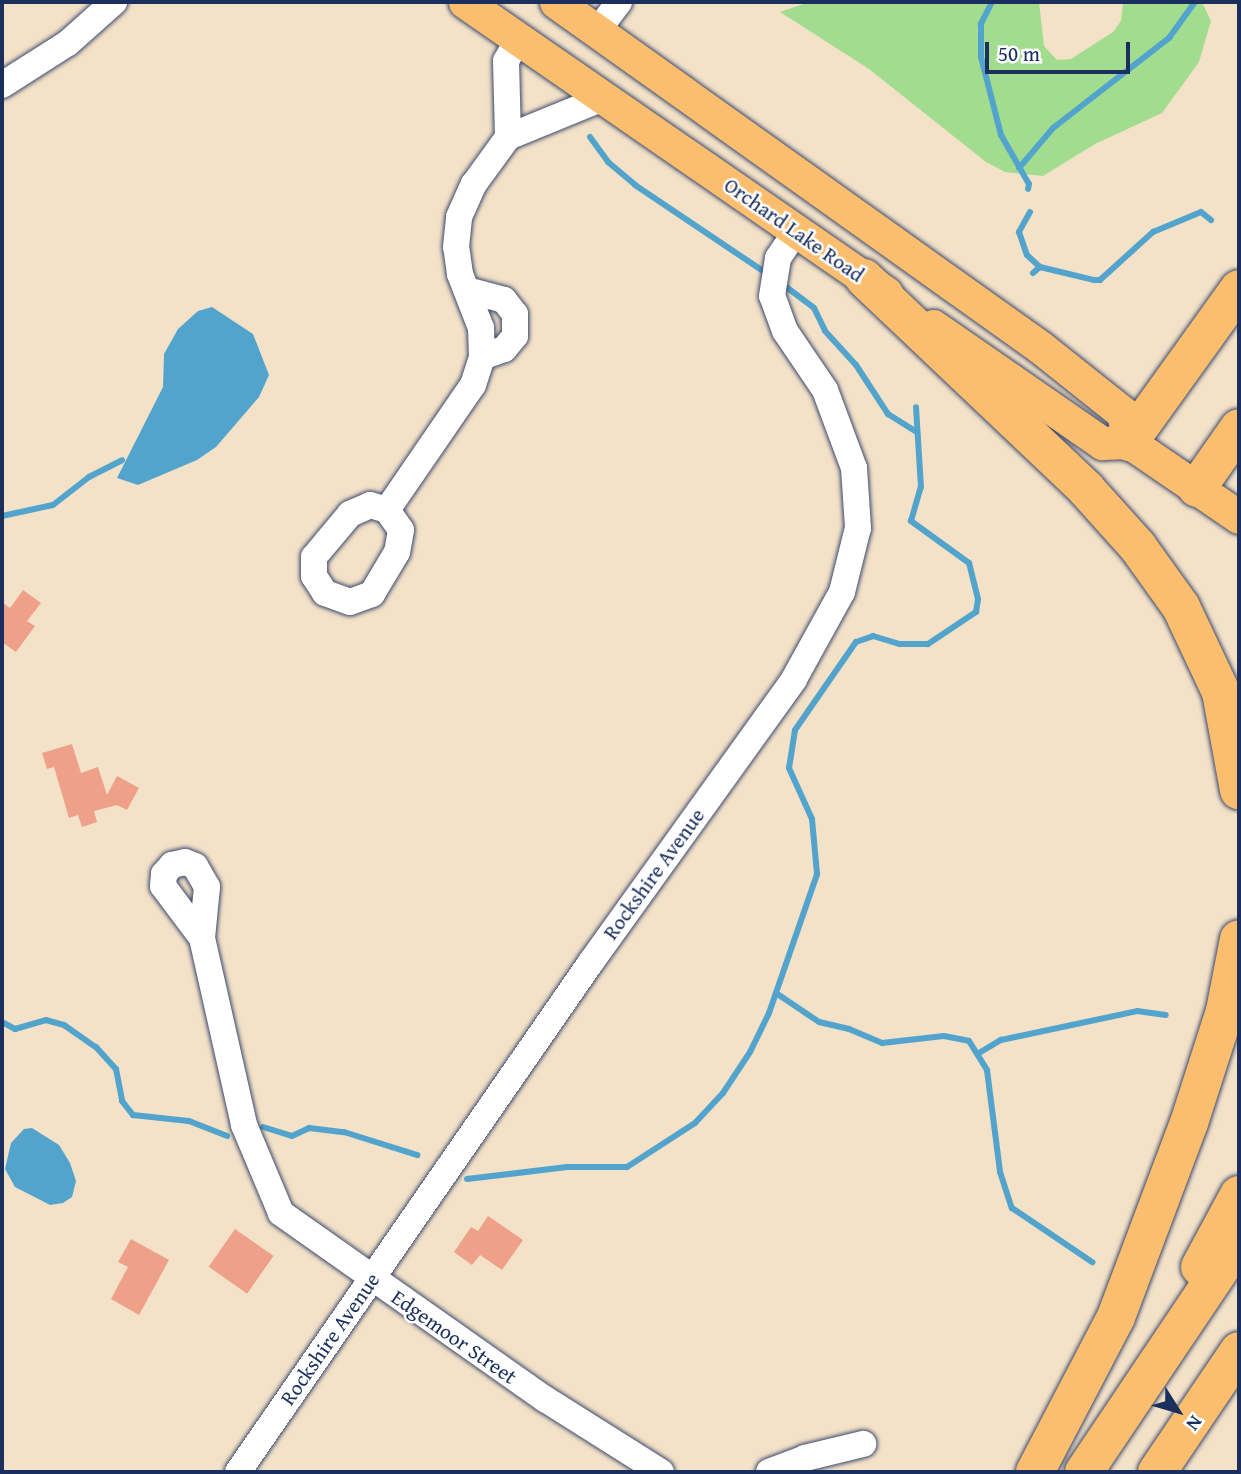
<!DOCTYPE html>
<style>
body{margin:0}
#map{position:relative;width:1241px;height:1474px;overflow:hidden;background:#f4e2c8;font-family:"Gentium Book Plus",serif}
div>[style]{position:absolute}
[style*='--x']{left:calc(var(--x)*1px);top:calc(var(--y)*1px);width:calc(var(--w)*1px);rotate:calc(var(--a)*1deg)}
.green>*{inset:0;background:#a2dc8f}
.water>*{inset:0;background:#52a4cd}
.stream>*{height:6px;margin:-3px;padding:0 3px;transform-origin:3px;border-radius:3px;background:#52a4cd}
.building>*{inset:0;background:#efa089;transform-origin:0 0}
.roads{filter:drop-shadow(0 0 2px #3c4a6e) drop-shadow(0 0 2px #3c4a6e)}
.minor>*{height:26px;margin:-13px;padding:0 13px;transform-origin:13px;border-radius:13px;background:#fff}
.major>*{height:33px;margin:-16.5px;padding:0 16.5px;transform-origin:16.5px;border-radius:16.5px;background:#fabe6e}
.highway>*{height:38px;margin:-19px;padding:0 19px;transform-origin:19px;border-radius:19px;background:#fabe6e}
span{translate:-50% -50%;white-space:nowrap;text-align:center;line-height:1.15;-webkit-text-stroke:5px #fff;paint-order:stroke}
.street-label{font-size:21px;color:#1b2f5e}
.frame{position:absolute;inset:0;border:4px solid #1b2f5e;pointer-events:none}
.north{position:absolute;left:1143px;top:1376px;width:70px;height:70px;-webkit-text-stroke:5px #fff;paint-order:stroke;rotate:127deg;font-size:19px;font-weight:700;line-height:28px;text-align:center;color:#1b2f5e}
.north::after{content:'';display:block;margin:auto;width:24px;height:32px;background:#1b2f5e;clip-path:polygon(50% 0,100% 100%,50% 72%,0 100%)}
.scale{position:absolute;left:985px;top:42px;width:145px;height:32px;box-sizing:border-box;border:4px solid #1b2f5e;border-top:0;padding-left:9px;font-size:21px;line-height:24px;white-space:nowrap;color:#1b2f5e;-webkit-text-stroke:5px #fff;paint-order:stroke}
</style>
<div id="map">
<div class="green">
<div style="clip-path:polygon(809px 2px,1039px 2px,1044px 46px,1057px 60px,1071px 59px,1113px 32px,1121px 21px,1123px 2px,1202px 2px,1211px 21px,1199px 62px,1162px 113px,1095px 144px,1043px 176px,1005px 172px,986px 162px,869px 69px,780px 12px)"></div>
</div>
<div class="water">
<div style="clip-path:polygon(212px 307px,253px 334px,269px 375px,259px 397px,216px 447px,197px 460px,138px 485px,117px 478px,163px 387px,164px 354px,178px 329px,198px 311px)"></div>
<div style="clip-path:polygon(32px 1128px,59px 1145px,70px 1163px,76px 1181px,72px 1197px,63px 1203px,50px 1205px,15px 1187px,5px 1169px,11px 1143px,24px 1129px)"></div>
</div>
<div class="stream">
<div style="--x:992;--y:2;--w:25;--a:117"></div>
<div style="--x:981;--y:24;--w:33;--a:90"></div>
<div style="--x:981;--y:57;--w:81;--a:75.6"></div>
<div style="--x:1001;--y:135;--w:56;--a:60.3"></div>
<div style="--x:1029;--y:184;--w:5;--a:101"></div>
<div style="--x:590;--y:137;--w:31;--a:54"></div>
<div style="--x:608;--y:162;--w:35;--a:40"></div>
<div style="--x:635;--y:185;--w:161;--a:33.9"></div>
<div style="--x:1019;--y:168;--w:52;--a:-49.6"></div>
<div style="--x:1053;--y:128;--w:147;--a:-37.8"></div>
<div style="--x:1169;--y:38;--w:44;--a:-54.2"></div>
<div style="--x:1030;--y:212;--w:23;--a:119"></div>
<div style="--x:1019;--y:232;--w:24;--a:71"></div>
<div style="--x:1027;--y:255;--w:18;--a:43"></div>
<div style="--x:1040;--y:267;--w:56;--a:13.5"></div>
<div style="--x:1094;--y:280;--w:6;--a:0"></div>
<div style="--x:1100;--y:280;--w:72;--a:-42.2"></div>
<div style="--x:1153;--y:232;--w:52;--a:-22.6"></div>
<div style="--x:1201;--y:212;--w:13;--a:39"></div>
<div style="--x:1033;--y:273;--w:9;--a:-41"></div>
<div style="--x:781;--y:283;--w:41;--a:37.1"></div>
<div style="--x:814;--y:308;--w:25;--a:64"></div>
<div style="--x:825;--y:331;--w:46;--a:47.6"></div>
<div style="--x:856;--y:365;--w:59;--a:56.9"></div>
<div style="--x:888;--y:414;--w:32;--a:32"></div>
<div style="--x:2;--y:516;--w:52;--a:-12.2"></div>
<div style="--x:53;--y:505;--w:46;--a:-37.9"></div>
<div style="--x:89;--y:477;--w:37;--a:-27"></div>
<div style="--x:776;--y:993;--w:52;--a:34"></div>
<div style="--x:819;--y:1022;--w:31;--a:13"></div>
<div style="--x:849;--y:1029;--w:36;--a:23"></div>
<div style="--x:882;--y:1043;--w:62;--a:-6.4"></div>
<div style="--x:944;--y:1036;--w:25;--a:11"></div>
<div style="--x:969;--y:1041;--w:34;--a:58"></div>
<div style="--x:987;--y:1070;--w:103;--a:82.7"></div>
<div style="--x:1000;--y:1172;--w:38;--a:72"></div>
<div style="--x:1012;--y:1208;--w:97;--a:34"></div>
<div style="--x:2;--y:1022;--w:15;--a:28"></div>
<div style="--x:15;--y:1029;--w:32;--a:-16"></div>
<div style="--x:46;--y:1020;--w:19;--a:16"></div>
<div style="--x:64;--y:1025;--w:39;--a:35"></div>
<div style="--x:96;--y:1047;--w:30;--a:48"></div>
<div style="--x:116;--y:1069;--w:33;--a:79"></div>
<div style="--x:122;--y:1101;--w:18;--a:52"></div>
<div style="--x:133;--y:1115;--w:56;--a:6.1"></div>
<div style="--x:189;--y:1121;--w:41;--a:21.5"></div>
<div style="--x:979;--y:1053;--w:26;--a:-31"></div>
<div style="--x:1001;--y:1040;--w:139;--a:-12"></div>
<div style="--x:1137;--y:1011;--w:29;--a:8"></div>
<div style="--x:263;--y:1127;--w:30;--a:17"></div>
<div style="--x:292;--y:1136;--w:19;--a:-25"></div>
<div style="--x:309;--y:1128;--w:35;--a:7"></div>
<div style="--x:344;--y:1132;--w:77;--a:17.5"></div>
<div style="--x:467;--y:1179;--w:101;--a:-6.8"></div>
<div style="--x:567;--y:1167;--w:60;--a:0"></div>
<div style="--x:627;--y:1167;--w:81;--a:-32.9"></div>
<div style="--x:695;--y:1123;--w:41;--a:-47"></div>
<div style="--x:723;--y:1093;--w:49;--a:-56.6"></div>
<div style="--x:750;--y:1052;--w:43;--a:-64"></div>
<div style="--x:769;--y:1013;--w:147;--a:-70.9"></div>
<div style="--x:817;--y:874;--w:55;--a:-95.2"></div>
<div style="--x:812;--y:819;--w:56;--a:-114.3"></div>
<div style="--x:789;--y:768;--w:38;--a:-81"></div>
<div style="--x:795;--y:730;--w:107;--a:-55.3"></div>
<div style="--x:856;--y:642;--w:18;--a:-19"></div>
<div style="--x:873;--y:636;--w:28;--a:17"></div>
<div style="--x:900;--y:644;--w:28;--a:0"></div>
<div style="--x:928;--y:644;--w:58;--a:-33.7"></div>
<div style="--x:976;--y:612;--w:13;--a:-81"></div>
<div style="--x:978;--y:599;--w:37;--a:-104"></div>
<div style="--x:969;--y:563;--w:72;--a:-144.1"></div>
<div style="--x:911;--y:521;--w:35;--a:-74"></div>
<div style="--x:921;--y:487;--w:80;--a:-93.6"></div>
</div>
<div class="building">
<div style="clip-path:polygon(23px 590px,41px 603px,27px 621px,35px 626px,16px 652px,2px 642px,2px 602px,10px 608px)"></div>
<div style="clip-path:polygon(72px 744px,81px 773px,98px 767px,107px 795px,117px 776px,139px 788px,127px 810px,117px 805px,94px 811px,97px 822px,82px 827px,78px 815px,69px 818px,54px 767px,47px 769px,42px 753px)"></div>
<div style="clip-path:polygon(488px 1216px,523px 1240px,502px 1270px,480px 1255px,472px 1265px,454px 1252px,471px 1227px,478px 1231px)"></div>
<div style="left:235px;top:1229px;width:47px;height:46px;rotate:35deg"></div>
<div style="clip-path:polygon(131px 1239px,169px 1260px,139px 1315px,111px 1299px,128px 1267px,118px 1262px)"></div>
</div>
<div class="roads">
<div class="minor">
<div style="--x:598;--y:30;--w:35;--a:-53"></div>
<div style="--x:2;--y:85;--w:78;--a:-32.5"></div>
<div style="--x:68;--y:43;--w:62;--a:-41.7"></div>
<div style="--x:508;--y:137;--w:76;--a:-91.5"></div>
<div style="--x:506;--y:61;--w:25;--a:-61"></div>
<div style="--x:467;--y:290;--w:38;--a:15"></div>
<div style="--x:504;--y:300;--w:18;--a:52"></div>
<div style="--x:515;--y:314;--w:22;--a:90"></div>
<div style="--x:515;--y:336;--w:17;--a:130"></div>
<div style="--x:504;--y:349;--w:23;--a:160"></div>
<div style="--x:387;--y:510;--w:24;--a:55"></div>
<div style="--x:401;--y:530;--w:22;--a:100"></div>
<div style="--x:397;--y:552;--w:49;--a:120.8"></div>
<div style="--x:372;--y:594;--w:23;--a:160"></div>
<div style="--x:350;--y:602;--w:27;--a:-160"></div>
<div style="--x:325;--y:593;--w:20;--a:-123"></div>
<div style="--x:314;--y:576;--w:19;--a:-90"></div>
<div style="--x:314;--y:557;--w:56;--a:-50.1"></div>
<div style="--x:350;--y:514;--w:22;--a:-24"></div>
<div style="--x:370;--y:505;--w:18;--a:16"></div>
<div style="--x:387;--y:510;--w:152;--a:-55.5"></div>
<div style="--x:473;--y:385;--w:29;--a:-72"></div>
<div style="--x:482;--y:357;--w:29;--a:-92"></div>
<div style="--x:481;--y:328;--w:58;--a:-111.3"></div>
<div style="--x:460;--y:274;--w:27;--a:-98"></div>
<div style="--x:456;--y:247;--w:30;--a:-84"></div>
<div style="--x:459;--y:217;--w:36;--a:-66"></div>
<div style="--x:474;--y:184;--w:58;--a:-54.1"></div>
<div style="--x:508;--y:137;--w:103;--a:-22.3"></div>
<div style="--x:202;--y:938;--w:65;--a:-126.9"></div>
<div style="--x:163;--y:886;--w:12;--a:-85"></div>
<div style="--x:164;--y:874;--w:12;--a:-48"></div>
<div style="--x:172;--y:865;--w:13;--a:-13"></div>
<div style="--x:185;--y:862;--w:11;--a:22"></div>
<div style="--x:195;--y:866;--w:24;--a:60"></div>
<div style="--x:207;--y:887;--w:51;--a:95.6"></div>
<div style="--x:202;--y:938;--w:192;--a:77.3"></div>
<div style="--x:244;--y:1125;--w:95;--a:67.2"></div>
<div style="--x:281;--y:1213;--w:323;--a:35.2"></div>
<div style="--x:545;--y:1399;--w:137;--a:32.2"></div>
<div style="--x:238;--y:1472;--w:620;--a:-55.31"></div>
<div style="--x:591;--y:962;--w:348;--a:-54.3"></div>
<div style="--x:794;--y:679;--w:99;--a:-61.1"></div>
<div style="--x:842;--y:592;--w:66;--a:-76"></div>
<div style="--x:858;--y:528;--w:60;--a:-93.8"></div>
<div style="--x:854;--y:468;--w:83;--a:-110.4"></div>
<div style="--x:825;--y:390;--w:71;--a:-124.1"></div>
<div style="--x:785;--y:331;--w:37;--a:-110"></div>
<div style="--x:772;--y:296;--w:38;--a:-81"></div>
<div style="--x:778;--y:258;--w:32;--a:-56"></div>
<div style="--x:769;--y:1472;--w:39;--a:-21"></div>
<div style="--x:805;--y:1458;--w:60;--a:-13.6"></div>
</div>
<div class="major">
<div style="--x:465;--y:2;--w:512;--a:34.65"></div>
<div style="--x:556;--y:2;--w:594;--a:35.48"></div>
<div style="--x:1040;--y:347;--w:106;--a:38.5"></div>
<div style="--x:1123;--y:413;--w:30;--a:78"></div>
<div style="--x:933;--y:326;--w:206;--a:34.7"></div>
<div style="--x:1102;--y:443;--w:27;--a:-2"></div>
<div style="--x:1129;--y:442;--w:133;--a:34.3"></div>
</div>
<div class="highway">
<div style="--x:864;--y:278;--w:306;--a:43.5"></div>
<div style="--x:1086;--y:489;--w:78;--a:48.1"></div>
<div style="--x:1138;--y:547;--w:74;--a:54.4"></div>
<div style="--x:1181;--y:607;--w:94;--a:64.8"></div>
<div style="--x:1221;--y:692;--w:100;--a:79.6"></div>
<div style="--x:1129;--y:442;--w:188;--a:-54.3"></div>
<div style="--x:1197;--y:488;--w:73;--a:-55"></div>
<div style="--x:1200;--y:1267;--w:82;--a:-61.6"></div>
<div style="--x:1035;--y:1472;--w:175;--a:-62.4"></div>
<div style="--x:1116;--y:1317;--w:207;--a:-69.4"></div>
<div style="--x:1189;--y:1123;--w:118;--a:-72.2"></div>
<div style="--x:1225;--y:1011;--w:73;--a:-79"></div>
<div style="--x:1084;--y:1472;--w:278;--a:-56.1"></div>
<div style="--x:1157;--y:1472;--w:146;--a:-55.9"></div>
</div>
</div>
<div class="street-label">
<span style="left:794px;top:230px;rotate:35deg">Orchard Lake Road</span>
<span style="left:654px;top:874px;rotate:-54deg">Rockshire Avenue</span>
<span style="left:454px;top:1337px;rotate:35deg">Edgemoor Street</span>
<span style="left:330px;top:1339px;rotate:-55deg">Rockshire Avenue</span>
</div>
<div class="frame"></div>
<div class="north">N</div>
<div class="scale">50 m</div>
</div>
